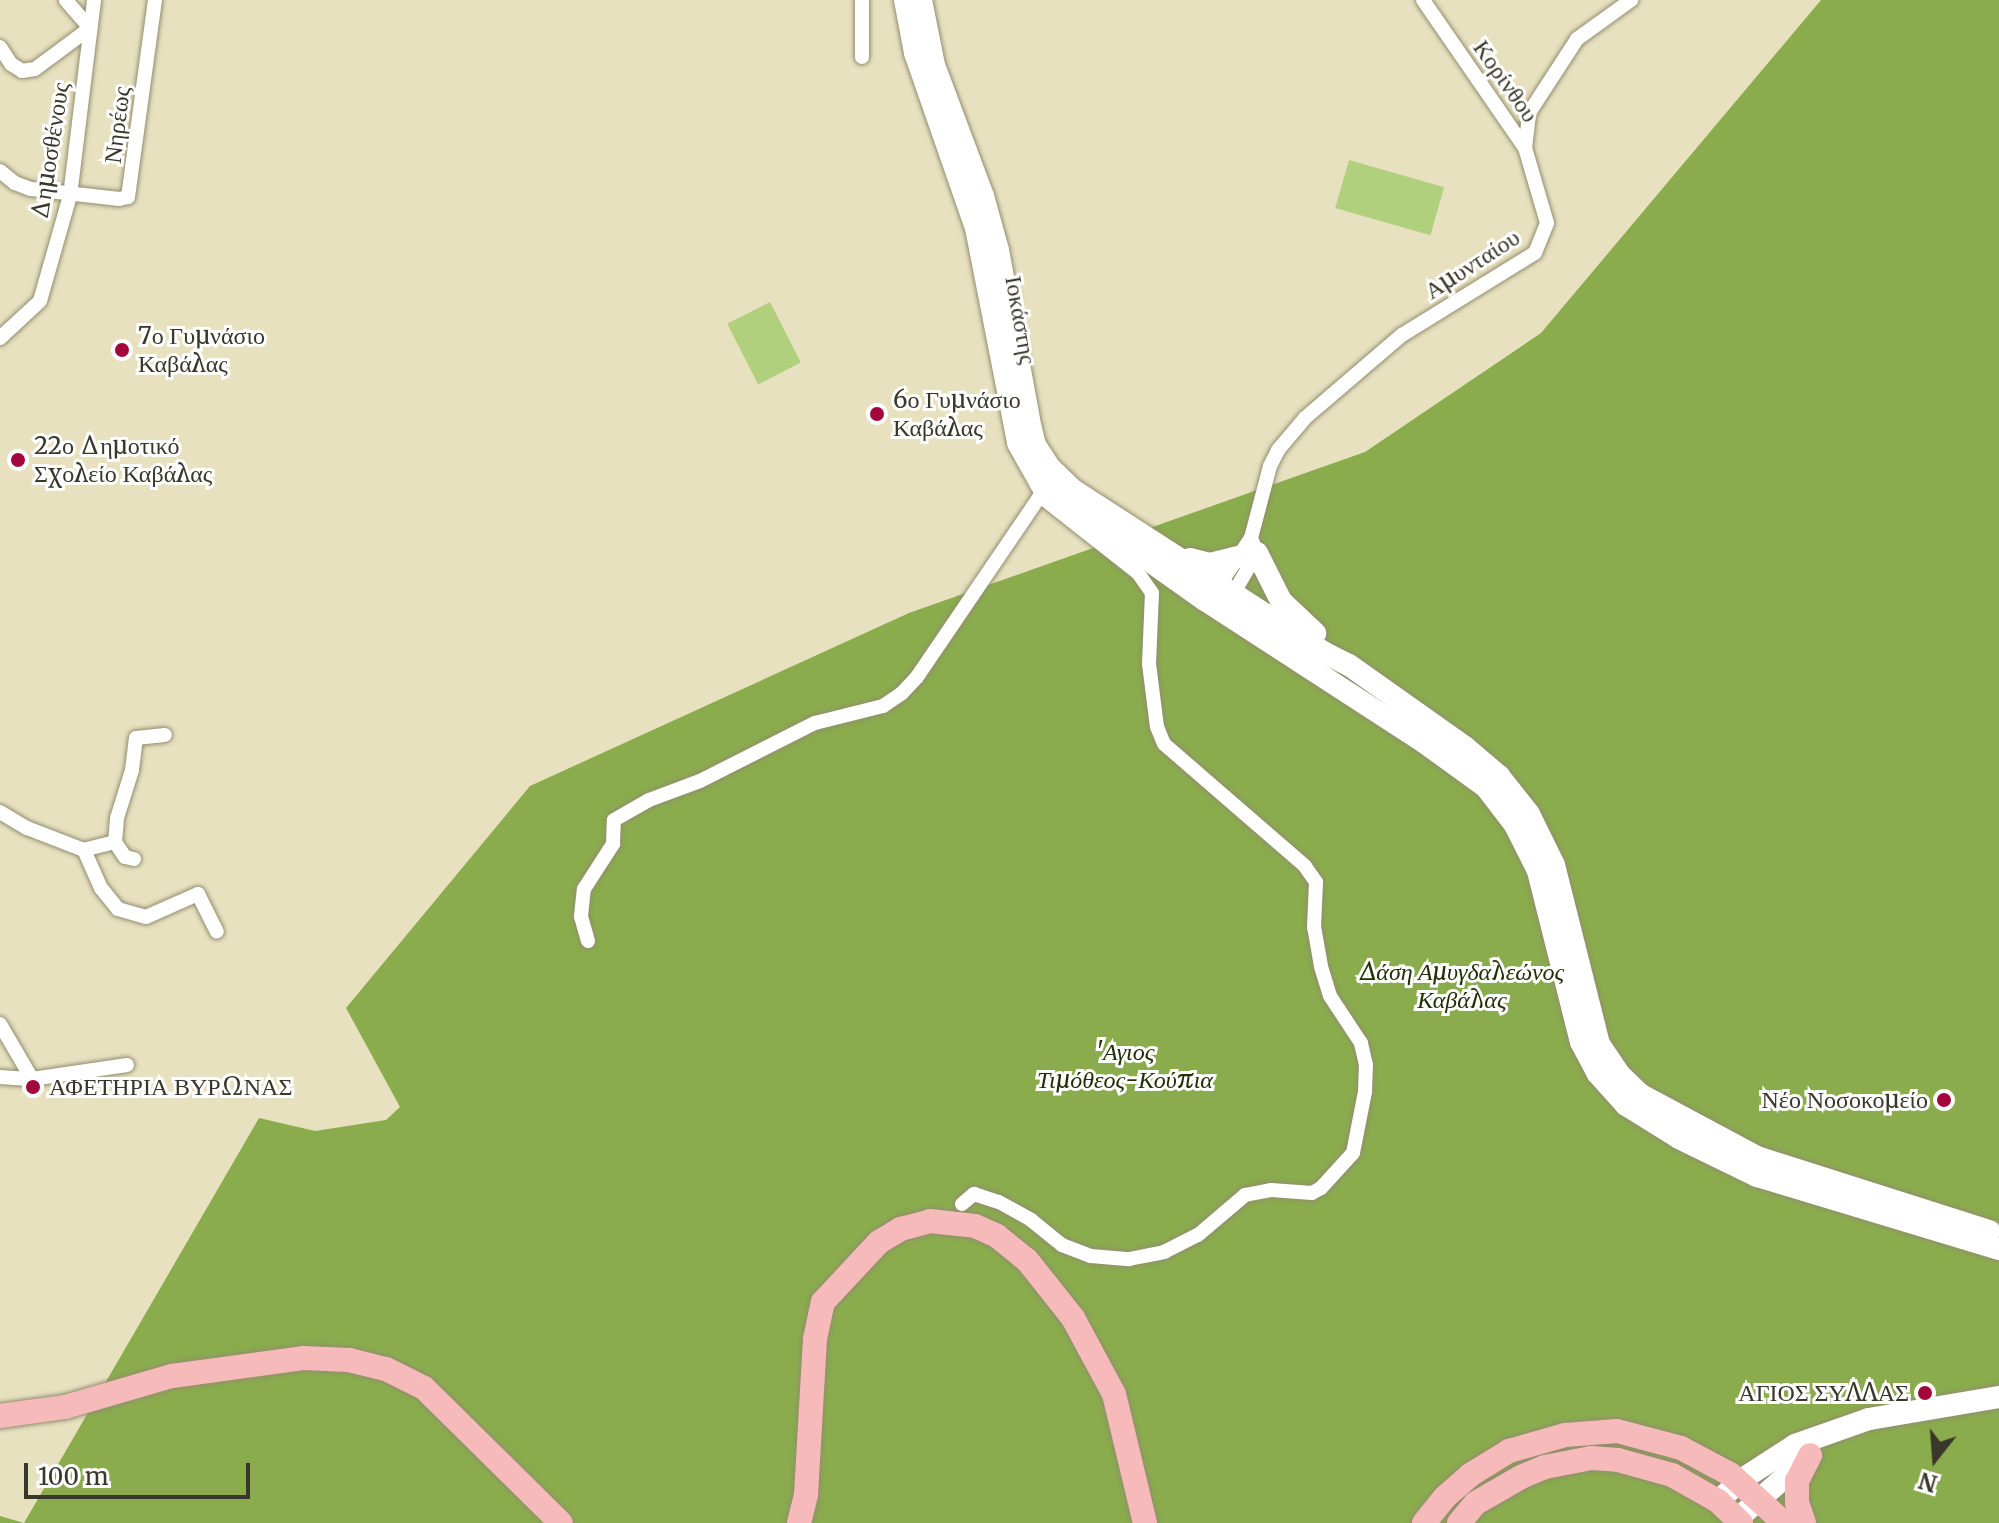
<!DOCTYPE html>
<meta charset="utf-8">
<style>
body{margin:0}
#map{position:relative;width:1999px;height:1523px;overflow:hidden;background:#e7e1c0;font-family:Merriweather,serif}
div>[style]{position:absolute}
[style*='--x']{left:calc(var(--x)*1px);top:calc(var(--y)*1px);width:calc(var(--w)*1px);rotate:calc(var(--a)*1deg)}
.green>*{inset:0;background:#b1d07e;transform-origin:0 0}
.forest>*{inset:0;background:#8aac4d}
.roads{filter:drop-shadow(0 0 2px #928d6e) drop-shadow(0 0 2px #928d6e)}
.street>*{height:14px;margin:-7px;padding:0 7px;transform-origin:7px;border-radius:7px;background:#fff}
.secondary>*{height:22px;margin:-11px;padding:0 11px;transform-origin:11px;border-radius:11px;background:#fff}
.primary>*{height:24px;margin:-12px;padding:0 12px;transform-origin:12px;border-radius:12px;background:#f7babb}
.dots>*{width:22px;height:22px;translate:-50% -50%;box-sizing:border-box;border:4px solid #fff;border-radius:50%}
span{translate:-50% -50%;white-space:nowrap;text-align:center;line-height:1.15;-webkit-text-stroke:6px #fff;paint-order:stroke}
.street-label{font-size:24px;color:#39372a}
.poi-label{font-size:24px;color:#39372a}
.left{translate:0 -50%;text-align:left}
.right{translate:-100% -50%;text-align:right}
.park-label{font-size:24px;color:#222f06;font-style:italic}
.north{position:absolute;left:1895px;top:1419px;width:80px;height:80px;-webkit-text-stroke:6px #fff;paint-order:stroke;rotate:197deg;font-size:22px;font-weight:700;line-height:32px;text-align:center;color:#39372a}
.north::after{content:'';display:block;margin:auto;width:28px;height:36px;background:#39372a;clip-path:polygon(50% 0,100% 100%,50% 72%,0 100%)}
.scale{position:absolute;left:24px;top:1463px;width:226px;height:36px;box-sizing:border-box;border:4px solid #39372a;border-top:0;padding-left:10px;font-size:24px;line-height:28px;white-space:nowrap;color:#39372a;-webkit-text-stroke:6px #fff;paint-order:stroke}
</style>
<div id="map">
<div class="green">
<div style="left:1349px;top:160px;width:99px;height:50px;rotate:16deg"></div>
<div style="left:770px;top:302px;width:68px;height:48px;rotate:63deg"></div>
</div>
<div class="forest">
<div style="clip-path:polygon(1821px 0,1999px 0,1999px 1523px,0 1523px,0 1516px,24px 1523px,259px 1118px,315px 1131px,386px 1120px,400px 1107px,346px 1008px,530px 786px,909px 613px,1365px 452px,1541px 333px)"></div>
</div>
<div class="roads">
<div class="street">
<div style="--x:862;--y:0;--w:57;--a:90"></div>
<div style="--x:1423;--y:0;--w:180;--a:55.4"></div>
<div style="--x:0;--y:47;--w:20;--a:57"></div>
<div style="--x:11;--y:64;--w:13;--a:32"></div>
<div style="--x:22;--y:71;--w:13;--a:-9"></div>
<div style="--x:35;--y:69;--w:69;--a:-36.7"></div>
<div style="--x:90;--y:28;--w:37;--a:-131"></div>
<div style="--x:0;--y:171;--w:19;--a:39"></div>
<div style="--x:15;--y:183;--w:17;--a:21"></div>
<div style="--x:31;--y:189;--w:89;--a:6.5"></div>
<div style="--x:119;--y:199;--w:9;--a:-13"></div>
<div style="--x:128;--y:197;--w:199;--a:-82.2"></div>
<div style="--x:0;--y:338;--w:54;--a:-42.8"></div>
<div style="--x:40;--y:301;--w:109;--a:-74.1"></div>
<div style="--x:70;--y:196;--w:197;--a:-83"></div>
<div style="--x:1251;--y:538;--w:74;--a:-75.2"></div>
<div style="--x:1270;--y:466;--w:18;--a:-63"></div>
<div style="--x:1278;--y:450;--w:42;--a:-49.8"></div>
<div style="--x:1305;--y:418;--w:128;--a:-40.6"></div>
<div style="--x:1402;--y:335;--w:156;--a:-31.7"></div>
<div style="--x:1535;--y:253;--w:32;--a:-68"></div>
<div style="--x:1547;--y:223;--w:78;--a:-106.3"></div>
<div style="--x:1525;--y:148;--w:35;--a:-83"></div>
<div style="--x:1529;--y:113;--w:88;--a:-57"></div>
<div style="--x:1577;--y:39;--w:67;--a:-35.8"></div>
<div style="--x:1216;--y:590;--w:63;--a:-56.1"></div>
<div style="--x:1251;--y:538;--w:16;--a:68"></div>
<div style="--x:1257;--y:553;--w:56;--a:120.3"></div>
<div style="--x:0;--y:812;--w:31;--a:31"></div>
<div style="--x:27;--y:828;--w:61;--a:21.1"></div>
<div style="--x:115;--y:842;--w:32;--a:166"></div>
<div style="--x:84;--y:850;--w:42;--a:65.9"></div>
<div style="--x:101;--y:888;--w:27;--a:51"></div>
<div style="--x:118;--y:909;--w:29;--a:16"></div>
<div style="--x:146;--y:917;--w:57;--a:-23.9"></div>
<div style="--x:198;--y:894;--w:42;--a:63.4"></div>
<div style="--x:134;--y:859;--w:9;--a:-167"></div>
<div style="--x:125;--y:857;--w:18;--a:-124"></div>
<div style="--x:115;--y:842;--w:24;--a:-85"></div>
<div style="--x:117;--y:818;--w:50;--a:-72.6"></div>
<div style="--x:132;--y:770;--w:32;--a:-83"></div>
<div style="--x:136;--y:738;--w:29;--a:-6"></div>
<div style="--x:588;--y:941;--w:26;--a:-106"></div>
<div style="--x:581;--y:916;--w:27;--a:-84"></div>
<div style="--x:584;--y:889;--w:54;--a:-57.2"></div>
<div style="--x:613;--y:844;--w:24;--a:-88"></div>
<div style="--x:614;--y:820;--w:40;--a:-29.7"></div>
<div style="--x:649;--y:800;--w:54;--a:-20.4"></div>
<div style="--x:700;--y:781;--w:129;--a:-26.8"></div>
<div style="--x:815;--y:723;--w:70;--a:-14"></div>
<div style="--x:883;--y:706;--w:23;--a:-34"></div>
<div style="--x:902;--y:693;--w:22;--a:-47"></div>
<div style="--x:917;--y:677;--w:219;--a:-55.8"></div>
<div style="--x:0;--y:1024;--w:64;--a:59.8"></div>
<div style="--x:0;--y:1077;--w:32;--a:4"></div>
<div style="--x:32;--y:1079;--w:96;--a:-8.4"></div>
<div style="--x:962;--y:1204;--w:16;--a:-40"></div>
<div style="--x:974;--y:1194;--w:26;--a:18"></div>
<div style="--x:999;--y:1202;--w:37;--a:29"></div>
<div style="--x:1031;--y:1220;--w:40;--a:39"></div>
<div style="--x:1062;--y:1245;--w:31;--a:21"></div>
<div style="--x:1091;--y:1256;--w:38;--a:5"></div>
<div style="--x:1129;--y:1259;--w:36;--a:-11"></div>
<div style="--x:1164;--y:1252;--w:38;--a:-27"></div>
<div style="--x:1198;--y:1235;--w:62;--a:-40.4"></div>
<div style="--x:1245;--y:1195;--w:26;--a:-11"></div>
<div style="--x:1271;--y:1190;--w:41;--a:4.2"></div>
<div style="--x:1312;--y:1193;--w:10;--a:-29"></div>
<div style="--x:1321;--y:1188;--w:47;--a:-47.6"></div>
<div style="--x:1353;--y:1153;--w:62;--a:-78.9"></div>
<div style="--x:1365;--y:1092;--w:27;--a:-88"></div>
<div style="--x:1366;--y:1065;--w:23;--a:-103"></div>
<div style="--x:1361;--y:1043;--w:56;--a:-123.4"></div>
<div style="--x:1330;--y:996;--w:31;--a:-107"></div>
<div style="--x:1321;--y:966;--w:39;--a:-100"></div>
<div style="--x:1314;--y:928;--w:46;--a:-87.5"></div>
<div style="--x:1316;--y:882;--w:19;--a:-125"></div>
<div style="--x:1305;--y:866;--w:186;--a:-139.1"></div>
<div style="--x:1164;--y:744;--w:18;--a:-112"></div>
<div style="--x:1157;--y:727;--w:64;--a:-97.2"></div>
<div style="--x:1149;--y:664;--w:71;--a:-87.6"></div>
<div style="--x:1152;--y:593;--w:24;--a:-125"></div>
<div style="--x:1138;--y:573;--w:125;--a:-141.8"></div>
<div style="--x:1040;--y:496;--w:12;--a:-85"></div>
</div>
<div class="secondary">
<div style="--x:905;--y:0;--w:54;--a:79.3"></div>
<div style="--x:915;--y:53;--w:185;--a:70.8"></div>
<div style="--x:976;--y:228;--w:219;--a:78.9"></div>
<div style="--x:1018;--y:443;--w:47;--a:60.7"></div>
<div style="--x:1041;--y:484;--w:201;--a:35.3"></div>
<div style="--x:1205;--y:600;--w:261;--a:33"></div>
<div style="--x:1424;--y:742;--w:77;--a:36"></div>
<div style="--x:1486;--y:787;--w:48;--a:52.7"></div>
<div style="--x:1515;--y:825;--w:51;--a:63.4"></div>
<div style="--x:1538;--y:871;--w:176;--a:75.9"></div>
<div style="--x:1581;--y:1042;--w:36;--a:62"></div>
<div style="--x:1598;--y:1074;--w:42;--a:47.9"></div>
<div style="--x:1626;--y:1105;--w:62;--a:31.9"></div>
<div style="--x:1679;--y:1138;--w:87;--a:26"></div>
<div style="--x:1757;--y:1176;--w:253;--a:16.8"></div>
<div style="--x:921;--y:0;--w:66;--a:78.7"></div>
<div style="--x:934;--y:65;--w:140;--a:69.5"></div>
<div style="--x:983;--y:196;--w:56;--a:74.5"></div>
<div style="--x:998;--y:250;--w:182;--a:79.6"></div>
<div style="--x:1031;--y:429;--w:16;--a:76"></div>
<div style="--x:1035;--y:445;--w:27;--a:57"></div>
<div style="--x:1050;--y:468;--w:32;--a:44"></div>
<div style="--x:1073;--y:490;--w:298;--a:32.9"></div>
<div style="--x:1323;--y:652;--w:29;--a:27"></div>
<div style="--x:1349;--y:665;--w:142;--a:35.3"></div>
<div style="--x:1465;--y:747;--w:45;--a:40.5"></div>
<div style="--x:1499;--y:776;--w:48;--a:51.7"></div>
<div style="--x:1529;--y:814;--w:57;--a:63.9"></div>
<div style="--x:1554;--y:865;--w:185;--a:75.9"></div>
<div style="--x:1599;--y:1044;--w:36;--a:56"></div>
<div style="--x:1619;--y:1074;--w:30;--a:44"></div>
<div style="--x:1641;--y:1095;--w:132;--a:28.1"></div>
<div style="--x:1757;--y:1157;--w:244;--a:17.7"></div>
<div style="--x:1257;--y:553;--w:54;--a:63.4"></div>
<div style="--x:1281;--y:601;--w:47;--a:43.3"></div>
<div style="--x:1190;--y:559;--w:21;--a:14"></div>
<div style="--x:1210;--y:564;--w:30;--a:-14"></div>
<div style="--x:1718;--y:1501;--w:31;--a:-42"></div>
<div style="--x:1741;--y:1480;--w:64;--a:-32.9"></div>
<div style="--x:1795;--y:1445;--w:78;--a:-19.4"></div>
<div style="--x:1869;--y:1419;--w:132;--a:-9.6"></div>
<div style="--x:1737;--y:1519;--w:97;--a:-41.2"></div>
</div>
<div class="primary">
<div style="--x:0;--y:1416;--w:66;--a:-7.9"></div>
<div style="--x:65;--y:1407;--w:111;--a:-16.2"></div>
<div style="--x:172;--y:1376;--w:132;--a:-7.8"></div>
<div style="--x:303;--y:1358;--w:46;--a:2.5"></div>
<div style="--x:349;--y:1360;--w:38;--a:14"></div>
<div style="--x:386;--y:1369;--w:42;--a:26.6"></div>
<div style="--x:424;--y:1388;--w:192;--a:44.6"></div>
<div style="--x:799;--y:1523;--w:29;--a:-76"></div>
<div style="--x:806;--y:1495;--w:156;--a:-86.7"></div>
<div style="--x:815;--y:1339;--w:38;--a:-78"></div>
<div style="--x:823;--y:1302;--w:82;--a:-47"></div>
<div style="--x:879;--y:1242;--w:26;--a:-31"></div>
<div style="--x:901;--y:1229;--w:30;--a:-15"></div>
<div style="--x:930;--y:1221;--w:45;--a:6.3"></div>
<div style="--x:975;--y:1226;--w:24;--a:24"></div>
<div style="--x:997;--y:1236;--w:38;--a:39"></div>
<div style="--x:1027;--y:1260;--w:74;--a:51.6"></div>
<div style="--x:1073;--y:1318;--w:86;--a:61.7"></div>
<div style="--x:1114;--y:1394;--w:133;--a:76.5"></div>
<div style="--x:1424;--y:1523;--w:33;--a:-51"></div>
<div style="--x:1445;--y:1497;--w:33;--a:-41"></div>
<div style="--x:1470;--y:1475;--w:46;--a:-31.6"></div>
<div style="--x:1509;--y:1451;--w:58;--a:-15.9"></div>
<div style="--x:1565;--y:1435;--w:52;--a:-4.4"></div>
<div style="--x:1617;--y:1431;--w:66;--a:14.9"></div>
<div style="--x:1681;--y:1448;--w:55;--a:28"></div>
<div style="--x:1730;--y:1474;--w:73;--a:42.2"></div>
<div style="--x:1459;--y:1523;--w:26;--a:-50"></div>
<div style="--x:1476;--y:1503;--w:52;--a:-30"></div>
<div style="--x:1521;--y:1477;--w:26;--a:-23"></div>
<div style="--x:1545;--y:1467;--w:47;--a:-11.1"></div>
<div style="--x:1591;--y:1458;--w:27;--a:4"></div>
<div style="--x:1618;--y:1460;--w:56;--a:15.5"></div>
<div style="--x:1672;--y:1475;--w:53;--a:29.5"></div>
<div style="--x:1718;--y:1501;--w:32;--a:44"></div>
<div style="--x:1804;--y:1523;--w:21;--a:-109"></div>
<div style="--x:1797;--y:1503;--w:22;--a:-90"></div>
<div style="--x:1797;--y:1481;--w:29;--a:-63"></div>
</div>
</div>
<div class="dots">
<div style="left:122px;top:350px;background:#a3063c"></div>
<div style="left:877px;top:414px;background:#a3063c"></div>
<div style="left:18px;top:460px;background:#a3063c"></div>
<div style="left:33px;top:1087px;background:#a3063c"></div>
<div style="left:1944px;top:1100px;background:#a3063c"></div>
<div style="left:1925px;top:1393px;background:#a3063c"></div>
</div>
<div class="street-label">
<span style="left:1506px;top:81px;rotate:55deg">Κορίνθου</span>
<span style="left:117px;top:125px;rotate:-83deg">Νηρέως</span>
<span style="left:50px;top:151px;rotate:-81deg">Δημοσθένους</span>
<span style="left:1472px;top:264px;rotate:-33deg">Αμυνταίου</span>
<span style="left:1021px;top:320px;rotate:80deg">Ιοκάστης</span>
</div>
<div class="poi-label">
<span class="left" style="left:138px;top:350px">7ο Γυμνάσιο<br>Καβάλας</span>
<span class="left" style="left:893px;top:414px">6ο Γυμνάσιο<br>Καβάλας</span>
<span class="left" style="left:34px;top:460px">22ο Δημοτικό<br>Σχολείο Καβάλας</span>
<span class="left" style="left:49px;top:1087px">ΑΦΕΤΗΡΙΑ ΒΥΡΩΝΑΣ</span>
<span class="right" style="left:1928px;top:1100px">Νέο Νοσοκομείο</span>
<span class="right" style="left:1909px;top:1393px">ΑΓΙΟΣ ΣΥΛΛΑΣ</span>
</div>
<div class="park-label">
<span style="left:1462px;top:986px">Δάση Αμυγδαλεώνος<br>Καβάλας</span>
<span style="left:1125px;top:1066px">'Αγιος<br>Τιμόθεος-Κούπια</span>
</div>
<div class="north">N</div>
<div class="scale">100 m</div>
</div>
